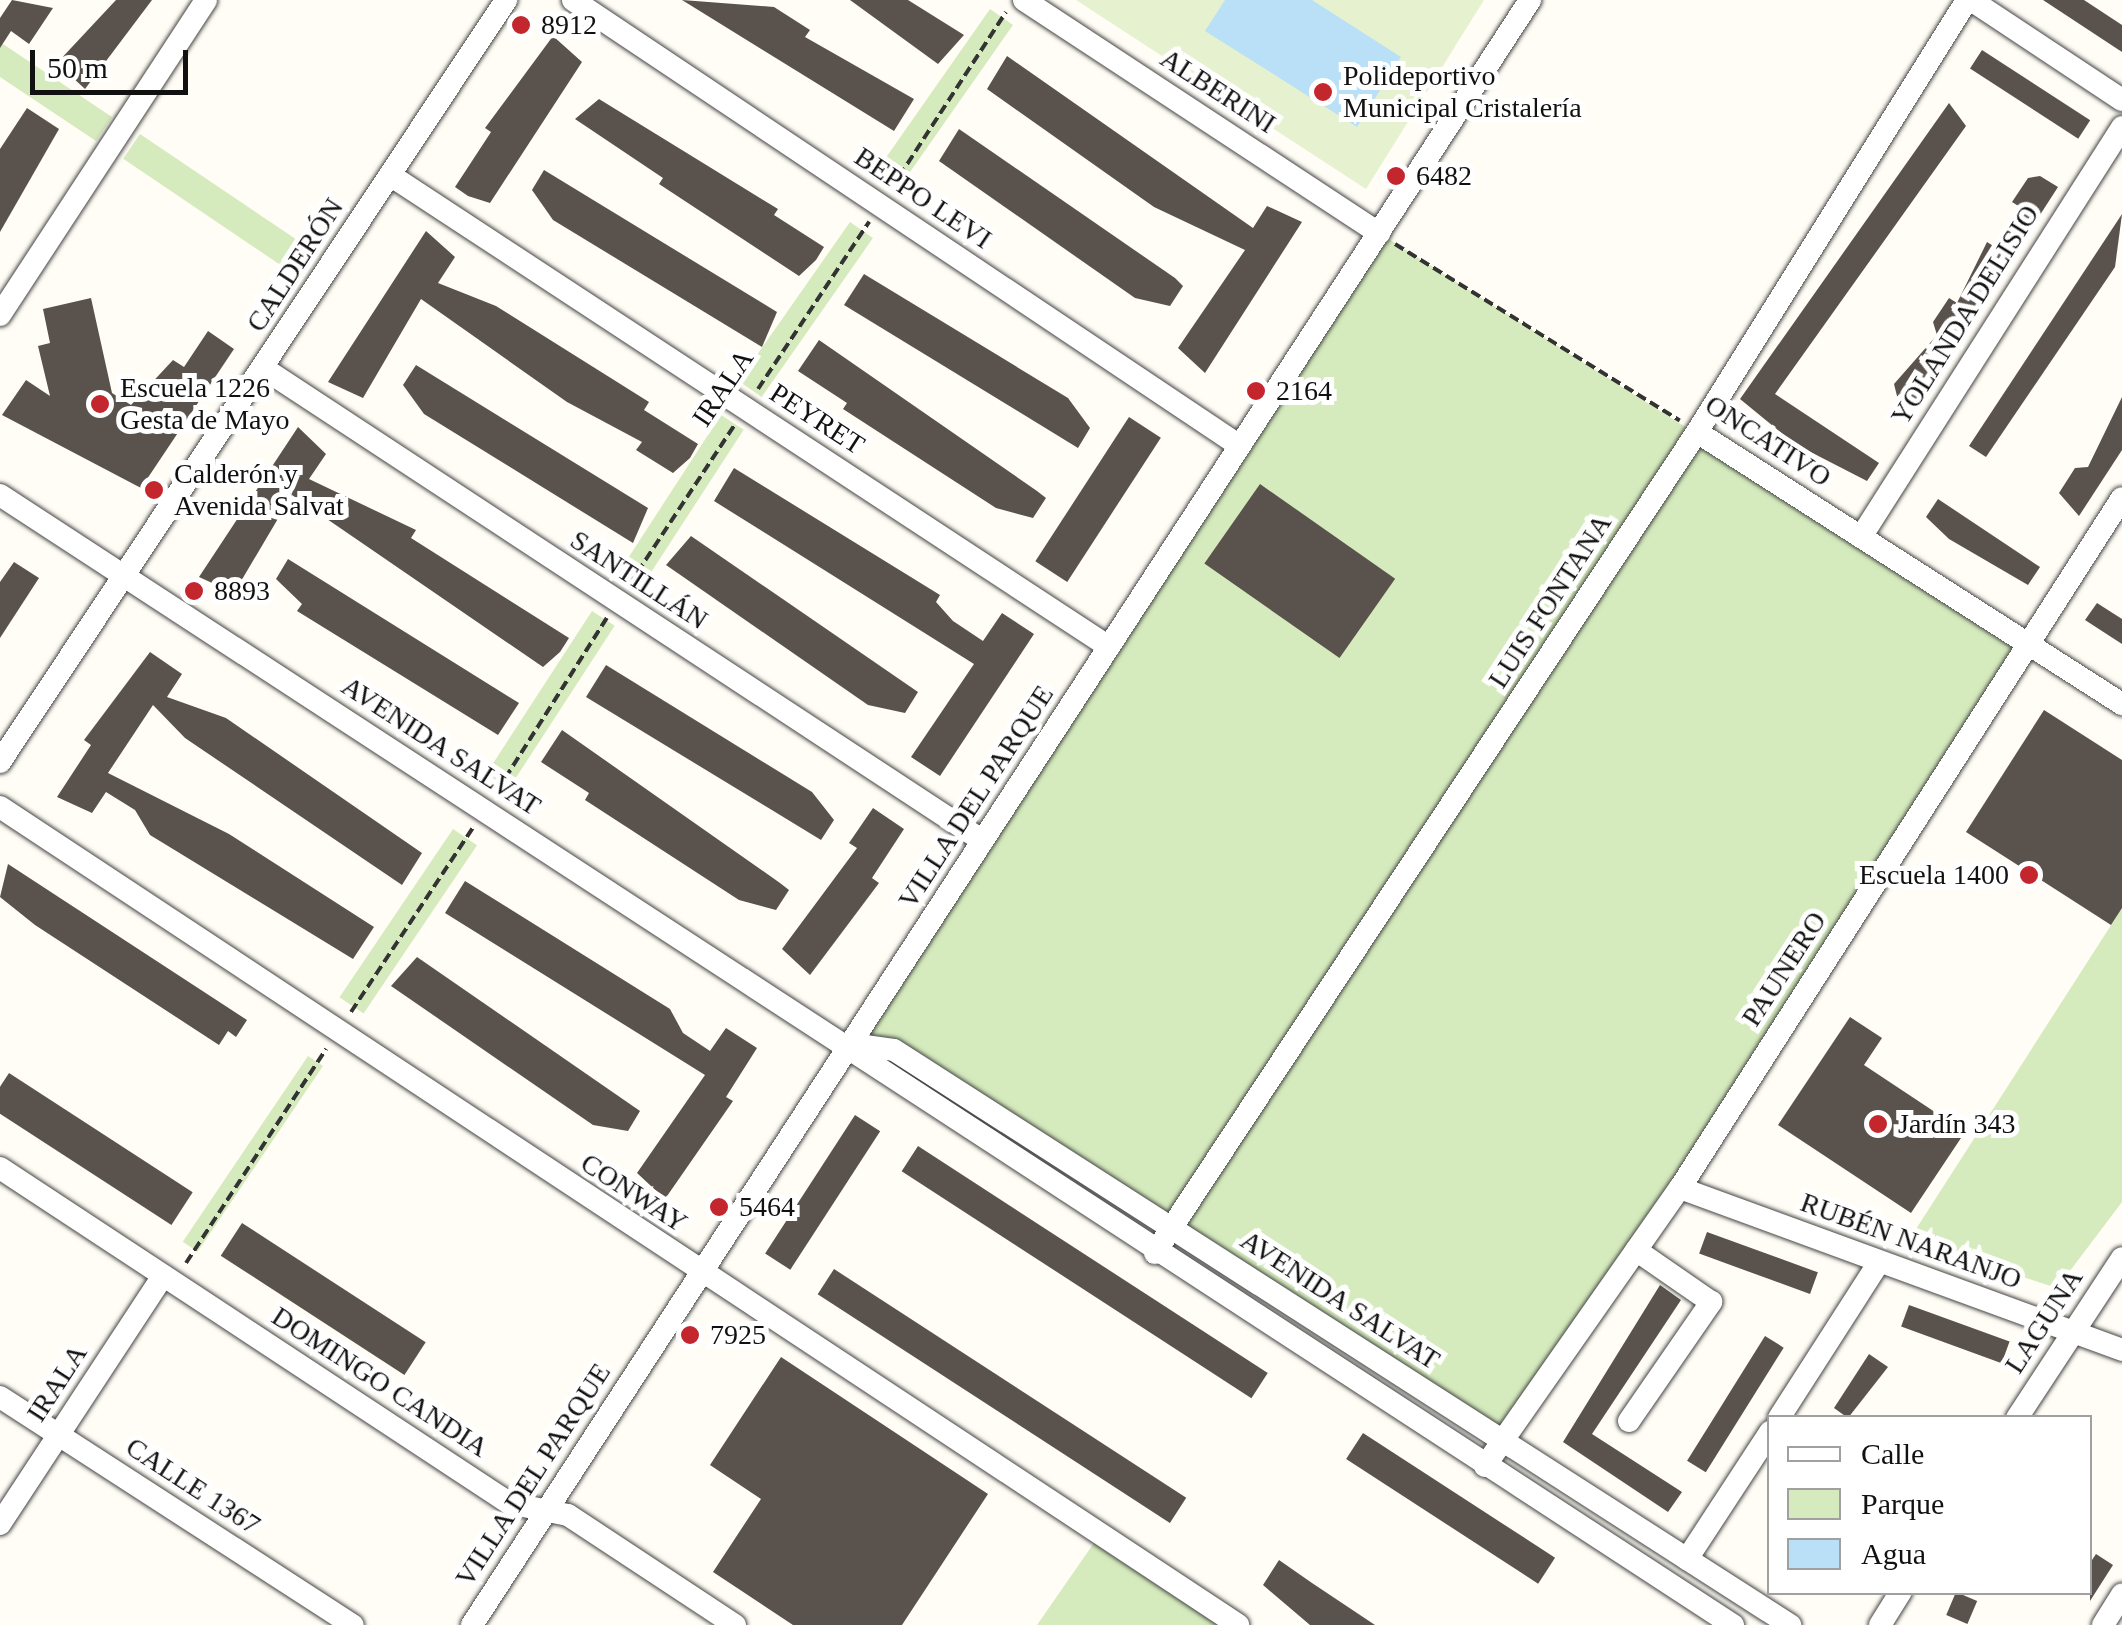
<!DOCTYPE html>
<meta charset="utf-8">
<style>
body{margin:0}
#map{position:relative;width:2122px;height:1625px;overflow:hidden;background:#fffdf5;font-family:Georgia,serif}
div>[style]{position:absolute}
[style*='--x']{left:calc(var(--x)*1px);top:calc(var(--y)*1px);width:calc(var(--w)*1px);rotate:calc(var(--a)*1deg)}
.green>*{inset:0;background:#d5ebbd;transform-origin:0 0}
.pitch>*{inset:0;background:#e6f2cf}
.water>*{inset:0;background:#b9e0f7}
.building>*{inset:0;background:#5a524d;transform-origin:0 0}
.path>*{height:4px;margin-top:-2px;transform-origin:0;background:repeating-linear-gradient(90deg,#333 0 10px,transparent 0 15px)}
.roads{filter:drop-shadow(0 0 2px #444) drop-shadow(0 0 2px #444)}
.minor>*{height:22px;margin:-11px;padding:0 11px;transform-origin:11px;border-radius:11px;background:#fff}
.dots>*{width:28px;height:28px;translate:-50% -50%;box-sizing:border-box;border:5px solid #fff;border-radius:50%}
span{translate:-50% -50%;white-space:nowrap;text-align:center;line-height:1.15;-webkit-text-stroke:10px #fff;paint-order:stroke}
.poi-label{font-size:28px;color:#111}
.left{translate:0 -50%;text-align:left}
.right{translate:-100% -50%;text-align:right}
.street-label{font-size:28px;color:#111}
.legend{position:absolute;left:1767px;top:1415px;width:325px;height:180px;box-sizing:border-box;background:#fff;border:2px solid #a0a0a0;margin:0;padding:12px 18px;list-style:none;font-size:30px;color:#111}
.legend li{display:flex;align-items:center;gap:20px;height:50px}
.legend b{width:50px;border:2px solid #a0a0a0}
.scale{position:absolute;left:30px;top:50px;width:158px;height:45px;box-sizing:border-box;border:5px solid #111;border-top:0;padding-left:12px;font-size:30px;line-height:35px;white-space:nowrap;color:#111;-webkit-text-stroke:8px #fff;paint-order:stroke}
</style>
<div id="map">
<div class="green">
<div style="left:990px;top:9px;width:28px;height:195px;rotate:35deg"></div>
<div style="clip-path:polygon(0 42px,112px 117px,96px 141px,0 77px)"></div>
<div style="left:140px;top:134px;width:199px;height:30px;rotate:34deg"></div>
<div style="left:850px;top:222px;width:28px;height:194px;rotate:35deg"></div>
<div style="clip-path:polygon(1379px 233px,2028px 644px,1502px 1440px,894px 1050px,851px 1044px)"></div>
<div style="left:721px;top:415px;width:27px;height:196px;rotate:33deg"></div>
<div style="left:592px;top:611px;width:27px;height:195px;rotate:33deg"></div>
<div style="left:453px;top:829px;width:29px;height:203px;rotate:34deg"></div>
<div style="clip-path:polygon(2122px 908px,2122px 1202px,2057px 1288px,1909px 1240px)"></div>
<div style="left:308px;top:1056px;width:18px;height:224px;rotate:34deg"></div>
<div style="clip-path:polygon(1096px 1540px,1226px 1625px,1037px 1625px)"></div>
</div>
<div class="pitch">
<div style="clip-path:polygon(1076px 0,1484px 0,1366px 189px)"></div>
</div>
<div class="water">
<div style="clip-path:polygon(1225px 0,1312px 0,1401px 57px,1357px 127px,1205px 31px)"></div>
</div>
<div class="building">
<div style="clip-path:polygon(12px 0,53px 8px,29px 44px,11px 31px,0 48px,0 18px)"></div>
<div style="clip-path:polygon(116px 0,152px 0,85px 89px,57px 63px)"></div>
<div style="clip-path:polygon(682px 0,774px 7px,810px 30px,805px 37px,914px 99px,894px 131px)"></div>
<div style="clip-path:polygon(850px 0,908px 0,964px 35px,938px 64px)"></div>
<div style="clip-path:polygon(2043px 0,2084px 0,2122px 25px,2122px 52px)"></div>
<div style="clip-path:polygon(553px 36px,582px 62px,490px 203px,468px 196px,455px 187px,491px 132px,485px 128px)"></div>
<div style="left:1982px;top:50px;width:129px;height:22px;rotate:33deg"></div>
<div style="clip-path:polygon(1007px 56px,1253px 228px,1267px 206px,1302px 222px,1205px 373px,1178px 348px,1245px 250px,1154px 207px,987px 89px)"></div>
<div style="clip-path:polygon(599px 99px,778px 209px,774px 215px,824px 247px,816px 260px,799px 276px,659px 184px,663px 178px,575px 119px)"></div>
<div style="clip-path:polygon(1949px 103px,1966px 126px,1775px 394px,1879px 463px,1867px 481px,1795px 444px,1740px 399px)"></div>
<div style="clip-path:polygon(27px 108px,59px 129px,0 232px,0 149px)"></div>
<div style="clip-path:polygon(959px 129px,1175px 278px,1183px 286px,1170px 306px,1135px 298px,939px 161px)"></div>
<div style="clip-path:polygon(544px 170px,777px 312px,762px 347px,553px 220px,532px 190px)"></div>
<div style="clip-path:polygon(2040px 176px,2058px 187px,2000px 277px,1914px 406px,1897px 396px,1894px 384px,1937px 335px,1933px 322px,1949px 298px,1957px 303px,1987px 242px,1995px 247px,2020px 207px,2012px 202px,2028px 178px)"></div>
<div style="clip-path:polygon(2122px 214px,2115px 267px,1986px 457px,1969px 446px)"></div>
<div style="clip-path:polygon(426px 231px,455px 257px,438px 283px,496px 306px,649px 402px,644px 410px,698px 444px,690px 458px,673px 473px,636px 450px,642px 442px,567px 402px,421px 299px,363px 398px,328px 382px)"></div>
<div style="clip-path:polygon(864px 274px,1068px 398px,1090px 428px,1078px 448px,844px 305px)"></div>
<div style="clip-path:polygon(91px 298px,112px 393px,131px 405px,173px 360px,184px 367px,208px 331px,234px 349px,141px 488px,2px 415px,26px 380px,50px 396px,38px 346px,50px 343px,43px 309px)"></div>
<div style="clip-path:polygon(819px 340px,1037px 491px,1046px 498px,1033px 518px,996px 508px,843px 409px,847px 403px,798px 371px)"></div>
<div style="clip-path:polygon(416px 365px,648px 508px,633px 543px,424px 414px,403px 385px)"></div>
<div style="clip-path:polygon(2122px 397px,2122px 450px,2079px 516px,2059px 493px,2075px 468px,2088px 467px)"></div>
<div style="left:1129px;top:417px;width:38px;height:172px;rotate:33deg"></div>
<div style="clip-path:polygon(298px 427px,326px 454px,309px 479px,416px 530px,411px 538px,569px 638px,560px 652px,543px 667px,292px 495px,234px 593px,199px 577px)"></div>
<div style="clip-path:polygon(734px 468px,940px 595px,936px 602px,953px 621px,983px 641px,1002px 613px,1034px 634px,940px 776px,911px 757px,974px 664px,714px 501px)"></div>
<div style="left:1260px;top:484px;width:165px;height:97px;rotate:35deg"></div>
<div style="clip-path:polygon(1938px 499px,2040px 567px,2028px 585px,1949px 539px,1926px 517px)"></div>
<div style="clip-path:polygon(691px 536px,918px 692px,905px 713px,868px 705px,666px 565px)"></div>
<div style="clip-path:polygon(288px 559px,519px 703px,498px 735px,297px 611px,302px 604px,276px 579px)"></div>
<div style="clip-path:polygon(14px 562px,39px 578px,0 638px,0 582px)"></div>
<div style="clip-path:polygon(2097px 603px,2122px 619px,2122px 644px,2085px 620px)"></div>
<div style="clip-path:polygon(150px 652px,182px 674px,167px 697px,226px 718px,422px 853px,402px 885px,185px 738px,153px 705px,108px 773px,229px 834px,374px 927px,353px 959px,150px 835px,135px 810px,106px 792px,92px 813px,57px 797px,91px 745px,84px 740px)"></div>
<div style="clip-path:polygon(606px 665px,812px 792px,834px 820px,821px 840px,586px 697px)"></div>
<div style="clip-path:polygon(2044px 710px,2122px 760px,2122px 908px,2111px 925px,1966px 832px)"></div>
<div style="clip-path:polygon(562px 730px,780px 883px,789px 890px,776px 910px,739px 900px,585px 800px,589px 793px,541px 762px)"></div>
<div style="clip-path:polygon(873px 808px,904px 829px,872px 878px,879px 883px,810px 975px,782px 949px,857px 848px,849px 843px)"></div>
<div style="clip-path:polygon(8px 864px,247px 1020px,236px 1037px,228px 1031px,219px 1045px,35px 925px,0 897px)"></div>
<div style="clip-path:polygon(465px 881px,670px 1009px,683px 1033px,710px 1051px,726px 1028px,757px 1048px,726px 1097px,733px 1101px,665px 1199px,637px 1173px,705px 1075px,445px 913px)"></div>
<div style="clip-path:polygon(417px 957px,640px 1111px,628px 1131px,593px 1125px,391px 986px)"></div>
<div style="clip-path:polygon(1850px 1017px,1882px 1038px,1864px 1065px,1965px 1132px,1911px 1213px,1778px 1125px)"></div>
<div style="left:9px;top:1073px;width:219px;height:39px;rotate:33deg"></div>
<div style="left:855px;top:1115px;width:30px;height:165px;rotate:33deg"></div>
<div style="left:918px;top:1146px;width:417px;height:30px;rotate:33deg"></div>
<div style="left:242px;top:1223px;width:219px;height:39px;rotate:33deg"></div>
<div style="left:1707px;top:1232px;width:118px;height:23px;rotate:20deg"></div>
<div style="left:834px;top:1269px;width:420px;height:30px;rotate:33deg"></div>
<div style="clip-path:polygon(1660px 1285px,1681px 1300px,1592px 1434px,1682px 1492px,1668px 1512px,1563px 1442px)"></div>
<div style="left:1909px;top:1305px;width:107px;height:23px;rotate:20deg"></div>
<div style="left:1765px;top:1336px;width:22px;height:147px;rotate:32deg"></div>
<div style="clip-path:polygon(1869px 1354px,1888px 1367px,1848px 1418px,1834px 1408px)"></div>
<div style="clip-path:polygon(781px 1357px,988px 1494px,902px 1625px,793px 1625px,713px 1572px,761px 1499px,710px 1465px)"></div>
<div style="left:1363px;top:1433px;width:229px;height:31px;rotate:33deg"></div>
<div style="clip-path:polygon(2096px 1554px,2113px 1565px,2090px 1601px,2090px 1563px)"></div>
<div style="clip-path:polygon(1279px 1560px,1312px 1583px,1375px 1625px,1310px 1625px,1263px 1585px)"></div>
<div style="left:1956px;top:1592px;width:23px;height:25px;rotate:23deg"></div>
</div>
<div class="path">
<div style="--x:891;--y:189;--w:211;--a:-57"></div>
<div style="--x:1395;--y:244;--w:335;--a:31.8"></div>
<div style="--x:758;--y:389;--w:201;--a:-56.4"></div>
<div style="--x:629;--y:585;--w:191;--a:-56.6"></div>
<div style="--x:497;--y:791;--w:205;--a:-57.6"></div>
<div style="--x:351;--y:1012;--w:221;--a:-56.5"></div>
<div style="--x:186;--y:1263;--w:256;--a:-56.8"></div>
</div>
<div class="roads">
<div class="minor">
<div style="--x:573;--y:0;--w:802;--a:33.77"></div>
<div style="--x:1024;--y:0;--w:425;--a:33.3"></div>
<div style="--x:1971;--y:0;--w:181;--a:33.5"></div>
<div style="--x:390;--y:175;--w:860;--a:33.28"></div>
<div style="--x:0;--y:315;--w:376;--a:-56.8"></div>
<div style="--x:263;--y:368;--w:861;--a:33.3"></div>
<div style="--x:1697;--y:432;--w:505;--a:32.62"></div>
<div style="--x:0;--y:495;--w:2069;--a:33.11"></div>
<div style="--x:1861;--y:537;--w:486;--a:-57.5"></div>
<div style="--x:0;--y:762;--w:915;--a:-56.41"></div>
<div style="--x:0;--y:807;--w:1484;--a:33.45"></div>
<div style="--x:851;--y:1044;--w:43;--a:7.9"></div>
<div style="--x:894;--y:1050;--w:1065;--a:32.69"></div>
<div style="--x:0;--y:1168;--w:609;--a:33.35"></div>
<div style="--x:509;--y:1503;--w:60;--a:11.5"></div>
<div style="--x:568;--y:1515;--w:200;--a:33.4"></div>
<div style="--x:1680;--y:1188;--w:471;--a:20.1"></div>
<div style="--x:1155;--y:1253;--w:984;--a:-56.57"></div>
<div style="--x:1697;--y:432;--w:509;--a:-57.99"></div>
<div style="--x:0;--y:1397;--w:420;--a:32.9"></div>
<div style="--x:1779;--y:1418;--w:185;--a:-57.3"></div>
<div style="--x:2017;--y:1418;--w:191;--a:-56.7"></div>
<div style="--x:1629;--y:1421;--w:145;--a:-55.4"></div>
<div style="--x:1711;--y:1302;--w:91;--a:-145.3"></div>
<div style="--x:1485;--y:1466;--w:340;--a:-55"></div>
<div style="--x:1680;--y:1188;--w:819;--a:-57.36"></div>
<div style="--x:0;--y:1524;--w:297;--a:-56.7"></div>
<div style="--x:1687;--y:1559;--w:152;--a:-56.8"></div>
<div style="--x:472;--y:1625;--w:1939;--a:-56.93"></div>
<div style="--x:1880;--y:1625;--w:39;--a:-58"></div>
<div style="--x:2103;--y:1625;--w:36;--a:-58"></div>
</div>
</div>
<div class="dots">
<div style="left:521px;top:25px;background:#c4262e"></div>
<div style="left:1323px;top:92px;background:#c4262e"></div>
<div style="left:1396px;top:176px;background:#c4262e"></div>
<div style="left:1256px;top:391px;background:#c4262e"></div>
<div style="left:100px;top:404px;background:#c4262e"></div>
<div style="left:154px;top:490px;background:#c4262e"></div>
<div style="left:194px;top:591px;background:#c4262e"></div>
<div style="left:2029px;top:875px;background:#c4262e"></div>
<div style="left:1878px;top:1124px;background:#c4262e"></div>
<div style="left:719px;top:1207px;background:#c4262e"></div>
<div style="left:690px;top:1335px;background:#c4262e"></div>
</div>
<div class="poi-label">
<span class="left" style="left:541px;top:25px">8912</span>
<span class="left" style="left:1343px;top:92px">Polideportivo<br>Municipal Cristalería</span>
<span class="left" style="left:1416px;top:176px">6482</span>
<span class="left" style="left:120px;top:404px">Escuela 1226<br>Gesta de Mayo</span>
<span class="left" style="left:1276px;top:391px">2164</span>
<span class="left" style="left:174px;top:490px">Calderón y<br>Avenida Salvat</span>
<span class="left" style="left:214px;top:591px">8893</span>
<span class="right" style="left:2009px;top:875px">Escuela 1400</span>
<span class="left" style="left:1898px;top:1124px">Jardín 343</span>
<span class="left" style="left:739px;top:1207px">5464</span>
<span class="left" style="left:710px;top:1335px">7925</span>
</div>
<div class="street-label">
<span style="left:1218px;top:91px;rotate:33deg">ALBERINI</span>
<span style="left:923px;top:198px;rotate:34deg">BEPPO LEVI</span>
<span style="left:295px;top:265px;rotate:-57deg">CALDERÓN</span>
<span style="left:1965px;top:315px;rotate:-58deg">YOLANDA DELISIO</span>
<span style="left:723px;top:388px;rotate:-56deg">IRALA</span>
<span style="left:817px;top:419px;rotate:33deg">PEYRET</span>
<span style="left:1768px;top:441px;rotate:33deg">ONCATIVO</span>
<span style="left:639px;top:580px;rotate:33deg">SANTILLÁN</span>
<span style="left:1550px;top:601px;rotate:-57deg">LUIS FONTANA</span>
<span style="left:441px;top:746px;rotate:33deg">AVENIDA SALVAT</span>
<span style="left:976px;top:797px;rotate:-57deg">VILLA DEL PARQUE</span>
<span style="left:1784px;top:969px;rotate:-57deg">PAUNERO</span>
<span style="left:634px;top:1193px;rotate:33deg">CONWAY</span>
<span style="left:1911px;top:1241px;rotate:20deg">RUBÉN NARANJO</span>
<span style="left:1340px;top:1300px;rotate:33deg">AVENIDA SALVAT</span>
<span style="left:2044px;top:1321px;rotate:-57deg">LAGUNA</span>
<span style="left:380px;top:1382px;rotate:33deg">DOMINGO CANDIA</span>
<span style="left:57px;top:1383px;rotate:-57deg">IRALA</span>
<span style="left:533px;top:1475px;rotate:-57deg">VILLA DEL PARQUE</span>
<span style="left:193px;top:1486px;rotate:33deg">CALLE 1367</span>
</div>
<ul class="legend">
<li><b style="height:12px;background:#fff"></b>Calle</li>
<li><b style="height:28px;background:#d5ebbd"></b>Parque</li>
<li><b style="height:28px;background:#b9e0f7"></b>Agua</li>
</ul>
<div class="scale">50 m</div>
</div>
